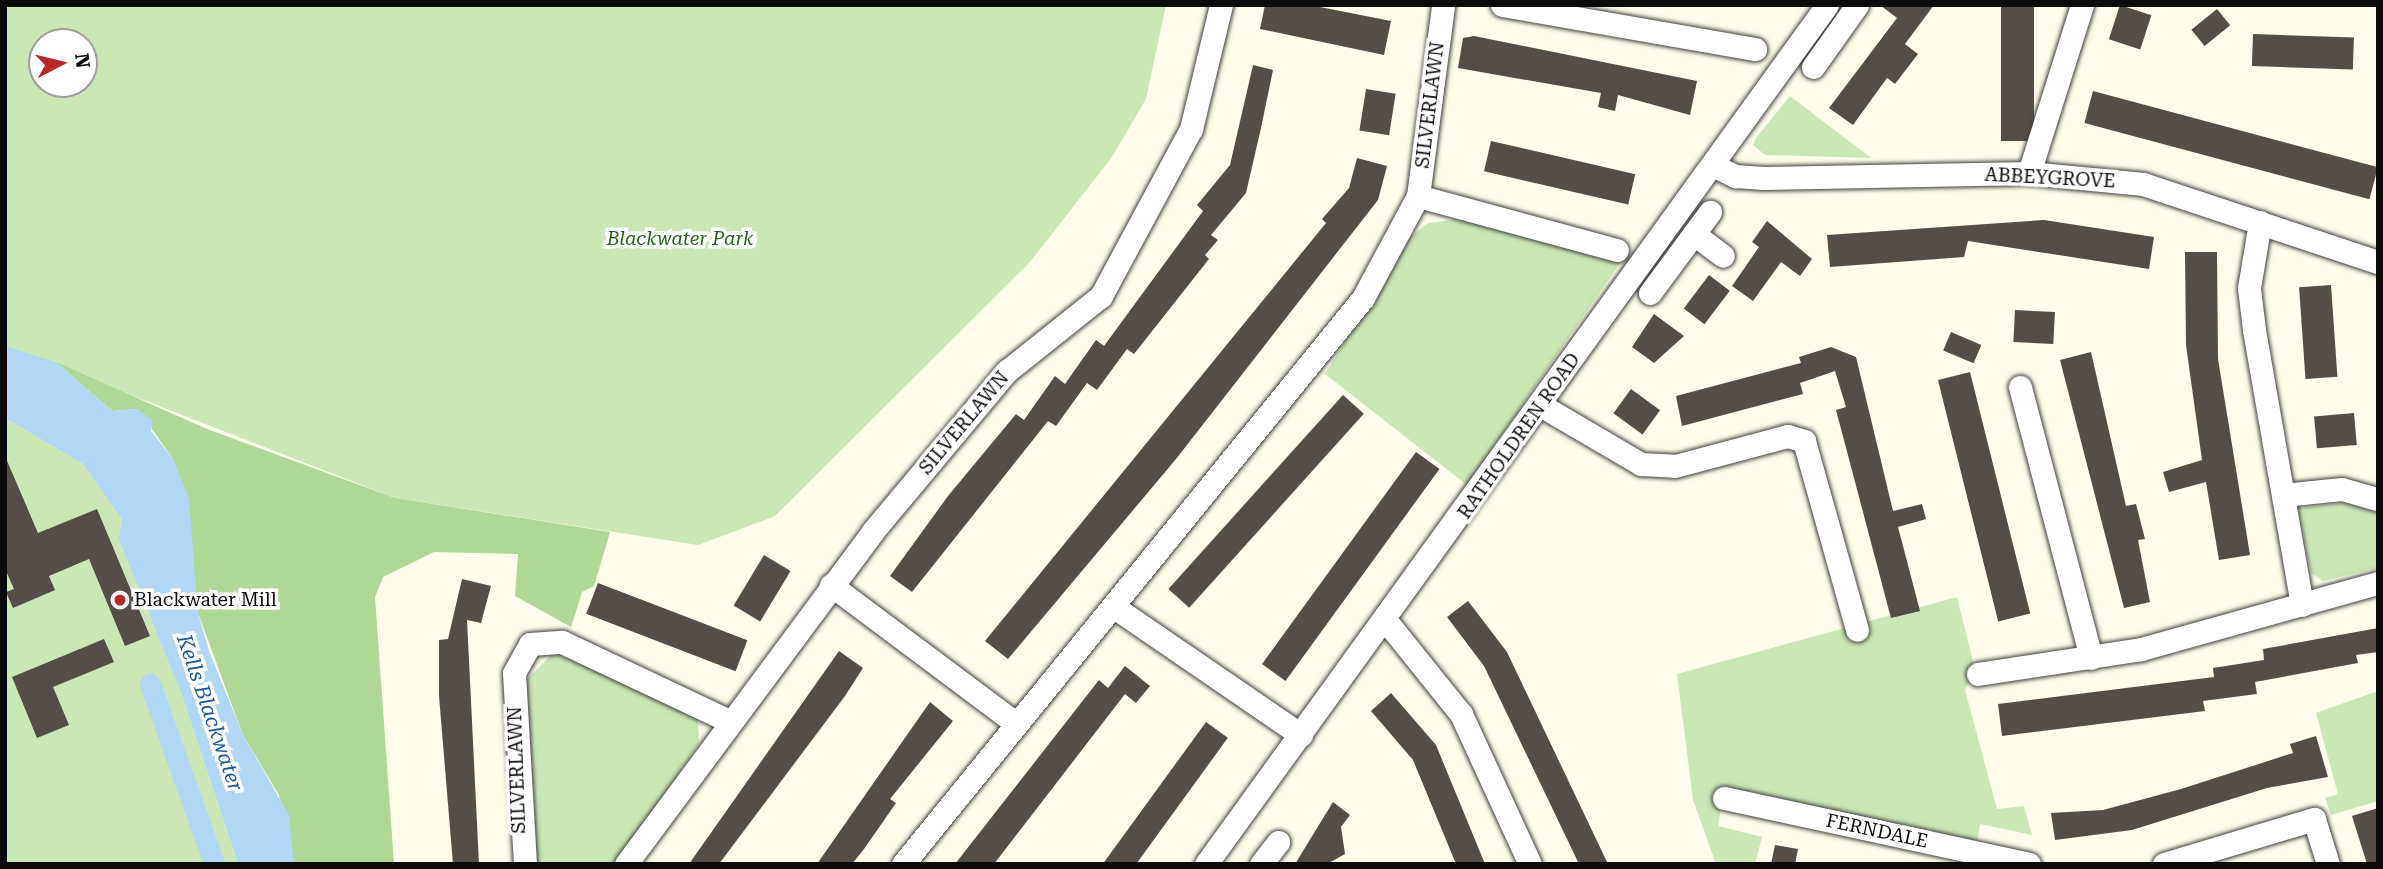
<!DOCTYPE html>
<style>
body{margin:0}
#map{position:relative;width:2383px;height:869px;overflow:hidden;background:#fefcea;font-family:"Roboto Serif",serif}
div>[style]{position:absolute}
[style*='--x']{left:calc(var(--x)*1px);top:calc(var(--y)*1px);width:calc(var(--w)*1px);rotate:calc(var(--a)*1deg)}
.green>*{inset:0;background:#cce7b6}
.forest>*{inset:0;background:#afd795}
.water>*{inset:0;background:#b1d7f4}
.canal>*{height:21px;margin:-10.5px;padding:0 10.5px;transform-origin:10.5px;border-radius:10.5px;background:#b1d7f4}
.building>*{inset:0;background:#544d48;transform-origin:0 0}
.roads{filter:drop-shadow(0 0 2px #3e3e3e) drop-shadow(0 0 2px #3e3e3e)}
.minor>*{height:23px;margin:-11.5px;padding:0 11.5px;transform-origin:11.5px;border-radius:11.5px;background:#fff}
.dots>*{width:19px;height:19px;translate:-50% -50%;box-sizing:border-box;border:4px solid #fff;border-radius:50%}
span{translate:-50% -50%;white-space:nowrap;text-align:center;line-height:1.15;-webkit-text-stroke:7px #fff;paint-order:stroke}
.street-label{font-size:19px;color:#0b0b0b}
.park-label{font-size:19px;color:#28611e;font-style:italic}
.poi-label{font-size:19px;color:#0b0b0b}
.left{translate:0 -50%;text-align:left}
.water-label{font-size:21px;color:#195999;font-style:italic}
.frame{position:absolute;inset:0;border:7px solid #0b0b0b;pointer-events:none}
.north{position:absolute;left:28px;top:28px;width:70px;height:70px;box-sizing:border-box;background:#fff;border:2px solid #9d9d9d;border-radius:50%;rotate:83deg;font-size:19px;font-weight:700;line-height:28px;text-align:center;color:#0b0b0b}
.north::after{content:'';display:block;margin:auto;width:24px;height:32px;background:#b72a28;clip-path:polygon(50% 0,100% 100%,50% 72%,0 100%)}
</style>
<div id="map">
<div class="green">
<div style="clip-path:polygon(evenodd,5px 5px,1166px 5px,1146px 99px,1112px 157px,1030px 262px,775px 516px,698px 545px,395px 498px,5px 346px,5px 5px,42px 42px,84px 42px,84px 84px,42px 84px,42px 42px)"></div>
<div style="clip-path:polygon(1790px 96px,1871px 158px,1765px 155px,1753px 145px,1756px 138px)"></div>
<div style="clip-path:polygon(1461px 219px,1570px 239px,1585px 254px,1620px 263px,1467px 485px,1325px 374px,1409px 238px,1428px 223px)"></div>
<div style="clip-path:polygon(5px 418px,83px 464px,122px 520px,118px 538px,181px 693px,238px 864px,5px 864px)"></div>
<div style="clip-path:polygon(2345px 503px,2378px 513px,2378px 568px,2323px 581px,2311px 573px,2298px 508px)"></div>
<div style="clip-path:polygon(1957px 597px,1975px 670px,1965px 690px,1997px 809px,2024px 806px,2032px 835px,1980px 824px,1977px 843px,1724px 790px,1718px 826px,1762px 837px,1755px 864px,1716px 864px,1693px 800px,1677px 674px)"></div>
<div style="clip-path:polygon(551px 655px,570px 655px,698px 718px,699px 744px,616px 864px,538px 864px,534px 855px,525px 681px)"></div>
<div style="clip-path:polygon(2378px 691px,2378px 801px,2331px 815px,2325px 798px,2338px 794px,2316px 713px)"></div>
</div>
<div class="forest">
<div style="clip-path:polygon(56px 362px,207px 429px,395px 498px,610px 532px,594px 586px,582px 592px,571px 627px,515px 596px,518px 554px,434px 552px,383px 577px,375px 597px,394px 864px,294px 864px,279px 795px,243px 735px,198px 613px,189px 524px,173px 459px,138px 409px,112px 411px)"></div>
</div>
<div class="water">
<div style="clip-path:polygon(5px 346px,56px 362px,112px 411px,138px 409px,153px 421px,151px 431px,173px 459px,189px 499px,198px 613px,209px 651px,243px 735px,289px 815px,294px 864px,238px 864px,181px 693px,118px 538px,122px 520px,83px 464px,5px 418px)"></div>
</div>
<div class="canal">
<div style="--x:150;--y:684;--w:191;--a:70.4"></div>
</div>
<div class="building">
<div style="clip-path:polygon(1265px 5px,1310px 5px,1391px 21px,1384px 55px,1260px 29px)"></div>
<div style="clip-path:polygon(1880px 5px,1934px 5px,1905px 44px,1918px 54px,1895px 84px,1887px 78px,1853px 125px,1829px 108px,1897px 18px)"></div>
<div style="left:2001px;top:5px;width:33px;height:136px"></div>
<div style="left:2120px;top:5px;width:33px;height:36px;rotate:18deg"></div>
<div style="left:2217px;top:9px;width:21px;height:33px;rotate:51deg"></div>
<div style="left:2253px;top:34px;width:101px;height:32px;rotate:2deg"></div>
<div style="clip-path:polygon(1474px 36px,1697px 81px,1690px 115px,1618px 95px,1615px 111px,1598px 107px,1601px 93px,1458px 68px,1463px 38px)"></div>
<div style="clip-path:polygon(1253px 65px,1273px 70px,1261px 128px,1246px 193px,1211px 235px,1218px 240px,1205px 255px,1209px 259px,1134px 354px,1127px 349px,1097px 390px,1087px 383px,1056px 426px,1048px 421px,912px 592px,890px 576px,948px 496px,1016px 414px,1024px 420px,1055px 376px,1065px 384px,1096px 340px,1104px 346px,1203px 211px,1197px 205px,1230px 165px)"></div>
<div style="left:1366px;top:89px;width:30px;height:42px;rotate:9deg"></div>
<div style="left:2093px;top:91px;width:295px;height:33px;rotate:15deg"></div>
<div style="left:1491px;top:141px;width:148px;height:31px;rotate:13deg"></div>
<div style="clip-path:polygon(1357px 158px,1387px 166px,1378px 200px,1176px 459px,1008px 659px,985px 641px,1326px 223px,1322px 219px,1349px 188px)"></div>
<div style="clip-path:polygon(2044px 220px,2154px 237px,2149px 269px,1968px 241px,1964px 257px,1830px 267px,1827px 235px)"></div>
<div style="clip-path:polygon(1767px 221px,1812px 259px,1800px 276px,1781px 262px,1753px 301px,1732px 286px,1759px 247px,1752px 242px)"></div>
<div style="clip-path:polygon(2185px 252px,2217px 252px,2218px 359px,2250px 555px,2219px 560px,2206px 482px,2169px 492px,2163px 472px,2202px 460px,2186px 345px)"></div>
<div style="left:1709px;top:275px;width:26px;height:42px;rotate:37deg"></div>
<div style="left:2331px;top:285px;width:92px;height:32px;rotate:86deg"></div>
<div style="left:2015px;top:310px;width:40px;height:32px;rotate:3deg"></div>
<div style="clip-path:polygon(1654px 314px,1684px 336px,1654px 363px,1632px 347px)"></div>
<div style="left:1951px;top:332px;width:33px;height:20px;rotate:23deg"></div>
<div style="clip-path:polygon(1831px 347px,1856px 357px,1893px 511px,1922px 504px,1926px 519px,1898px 527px,1920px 611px,1891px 618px,1836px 410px,1846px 407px,1835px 371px,1800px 383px,1803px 394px,1682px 426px,1676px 396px,1801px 363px,1799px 357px)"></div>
<div style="clip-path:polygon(2091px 352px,2126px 506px,2136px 504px,2145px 539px,2138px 540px,2150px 602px,2124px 608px,2060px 360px)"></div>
<div style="left:1970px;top:372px;width:249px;height:33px;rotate:76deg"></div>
<div style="left:1631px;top:389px;width:36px;height:30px;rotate:36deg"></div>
<div style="left:1343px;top:395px;width:28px;height:261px;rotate:42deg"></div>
<div style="left:2354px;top:413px;width:32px;height:40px;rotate:85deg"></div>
<div style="left:1416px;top:452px;width:29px;height:262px;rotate:36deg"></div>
<div style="clip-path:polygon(5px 456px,38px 533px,97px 509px,150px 636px,125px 646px,89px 559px,49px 576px,55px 590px,13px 608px,6px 592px,14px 589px,5px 569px)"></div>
<div style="left:764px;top:555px;width:31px;height:59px;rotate:31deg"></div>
<div style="clip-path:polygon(462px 579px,491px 586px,481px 623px,467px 620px,479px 864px,453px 864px,439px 696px,439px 640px,448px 639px)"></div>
<div style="left:598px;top:583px;width:160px;height:33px;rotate:21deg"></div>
<div style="clip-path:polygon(1468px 601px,1507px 652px,1608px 864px,1579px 864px,1484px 666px,1447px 617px)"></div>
<div style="clip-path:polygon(2378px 628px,2378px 652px,2356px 655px,2358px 663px,2255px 682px,2257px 694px,2203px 701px,2205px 711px,2002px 736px,1998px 704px,2214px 677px,2213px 668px,2264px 660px,2263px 649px)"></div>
<div style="clip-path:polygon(104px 639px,114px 662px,53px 687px,69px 725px,37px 738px,12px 677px)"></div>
<div style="clip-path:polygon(839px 651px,863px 668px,845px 696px,719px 864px,689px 864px)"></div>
<div style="clip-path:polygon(1125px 666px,1150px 686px,1136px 703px,1125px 694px,994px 864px,955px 864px,1099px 680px,1108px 688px)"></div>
<div style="clip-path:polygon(1391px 693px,1436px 745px,1485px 864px,1456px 864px,1413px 760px,1371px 711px)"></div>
<div style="clip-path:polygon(930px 702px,953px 721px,890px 799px,896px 803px,864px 849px,852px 864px,817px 864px)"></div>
<div style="left:1206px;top:722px;width:27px;height:175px;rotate:36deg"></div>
<div style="clip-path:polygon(2316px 736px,2328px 777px,2267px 788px,2132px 830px,2055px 840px,2051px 813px,2103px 810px,2181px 789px,2293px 753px,2290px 744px)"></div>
<div style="clip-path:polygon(1333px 802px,1350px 815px,1341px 827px,1345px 854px,1327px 864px,1295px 864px)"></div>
<div style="clip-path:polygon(2378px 808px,2378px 864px,2367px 864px,2352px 816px)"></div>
<div style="clip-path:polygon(1775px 845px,1798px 849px,1795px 864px,1771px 864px)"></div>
</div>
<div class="roads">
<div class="minor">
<div style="--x:1502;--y:5;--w:257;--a:9.9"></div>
<div style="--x:1813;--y:67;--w:76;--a:-54.6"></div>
<div style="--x:1713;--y:165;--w:25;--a:27"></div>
<div style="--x:1735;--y:176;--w:29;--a:4"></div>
<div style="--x:1764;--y:178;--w:265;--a:-1.1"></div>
<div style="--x:2029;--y:173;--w:115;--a:5.5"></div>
<div style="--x:2143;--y:184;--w:248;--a:18.4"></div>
<div style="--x:2029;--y:173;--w:176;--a:-72.5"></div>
<div style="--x:1418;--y:196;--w:206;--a:15.2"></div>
<div style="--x:2260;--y:222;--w:67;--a:99.5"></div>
<div style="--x:2249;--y:288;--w:42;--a:83.2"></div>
<div style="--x:2254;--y:330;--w:279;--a:80.1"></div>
<div style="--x:1694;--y:234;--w:36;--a:37"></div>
<div style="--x:1650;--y:293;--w:101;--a:-53.5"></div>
<div style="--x:2020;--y:387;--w:280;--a:75.3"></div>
<div style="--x:1542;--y:406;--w:115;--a:30.4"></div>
<div style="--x:1641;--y:464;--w:34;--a:3"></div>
<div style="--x:1675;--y:466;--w:117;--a:-14.9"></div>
<div style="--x:1788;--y:436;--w:17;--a:17"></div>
<div style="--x:1804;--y:441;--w:196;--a:74.3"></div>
<div style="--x:2283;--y:495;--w:59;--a:-5.8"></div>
<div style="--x:2342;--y:489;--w:37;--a:16"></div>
<div style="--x:831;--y:585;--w:227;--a:36.8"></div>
<div style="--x:1117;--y:609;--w:223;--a:34.4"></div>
<div style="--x:1387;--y:622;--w:118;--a:51.2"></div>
<div style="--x:1461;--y:714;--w:165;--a:65.3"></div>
<div style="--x:1978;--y:674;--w:165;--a:-8.7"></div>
<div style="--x:2141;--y:649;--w:246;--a:-15.6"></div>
<div style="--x:1724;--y:798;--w:312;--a:12.2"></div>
<div style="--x:525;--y:864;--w:191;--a:-93.3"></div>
<div style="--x:514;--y:673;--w:33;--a:-61"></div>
<div style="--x:530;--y:644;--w:32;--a:-4"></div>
<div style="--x:562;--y:642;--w:183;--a:25.3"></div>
<div style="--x:626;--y:864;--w:415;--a:-53.4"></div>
<div style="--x:873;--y:531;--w:209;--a:-50.1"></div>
<div style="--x:1007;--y:371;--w:120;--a:-38.6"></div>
<div style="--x:1101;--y:296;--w:190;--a:-61.7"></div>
<div style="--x:1191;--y:129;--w:128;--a:-76.4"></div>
<div style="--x:903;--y:864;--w:729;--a:-50.9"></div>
<div style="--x:1363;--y:298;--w:116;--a:-61.7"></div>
<div style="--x:1418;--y:196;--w:193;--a:-82.5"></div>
<div style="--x:1206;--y:864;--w:1060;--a:-54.14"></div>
<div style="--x:1261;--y:864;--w:28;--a:-52"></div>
<div style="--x:2164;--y:864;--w:157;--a:-16.7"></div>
<div style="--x:2314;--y:819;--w:47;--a:72.7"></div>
</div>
</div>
<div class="dots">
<div style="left:120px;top:600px;background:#b72a28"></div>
</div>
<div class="street-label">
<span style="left:1430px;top:105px;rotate:-83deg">SILVERLAWN</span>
<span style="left:2050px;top:178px;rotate:3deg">ABBEYGROVE</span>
<span style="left:964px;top:423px;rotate:-50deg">SILVERLAWN</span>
<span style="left:1519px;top:436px;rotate:-55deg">RATHOLDREN ROAD</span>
<span style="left:517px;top:770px;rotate:-92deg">SILVERLAWN</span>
<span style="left:1877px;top:831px;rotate:12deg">FERNDALE</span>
</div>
<div class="park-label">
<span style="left:680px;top:239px">Blackwater Park</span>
</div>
<div class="poi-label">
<span class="left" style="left:134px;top:600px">Blackwater Mill</span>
</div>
<div class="water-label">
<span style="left:210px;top:713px;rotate:71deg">Kells Blackwater</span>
</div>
<div class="frame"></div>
<div class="north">N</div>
</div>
